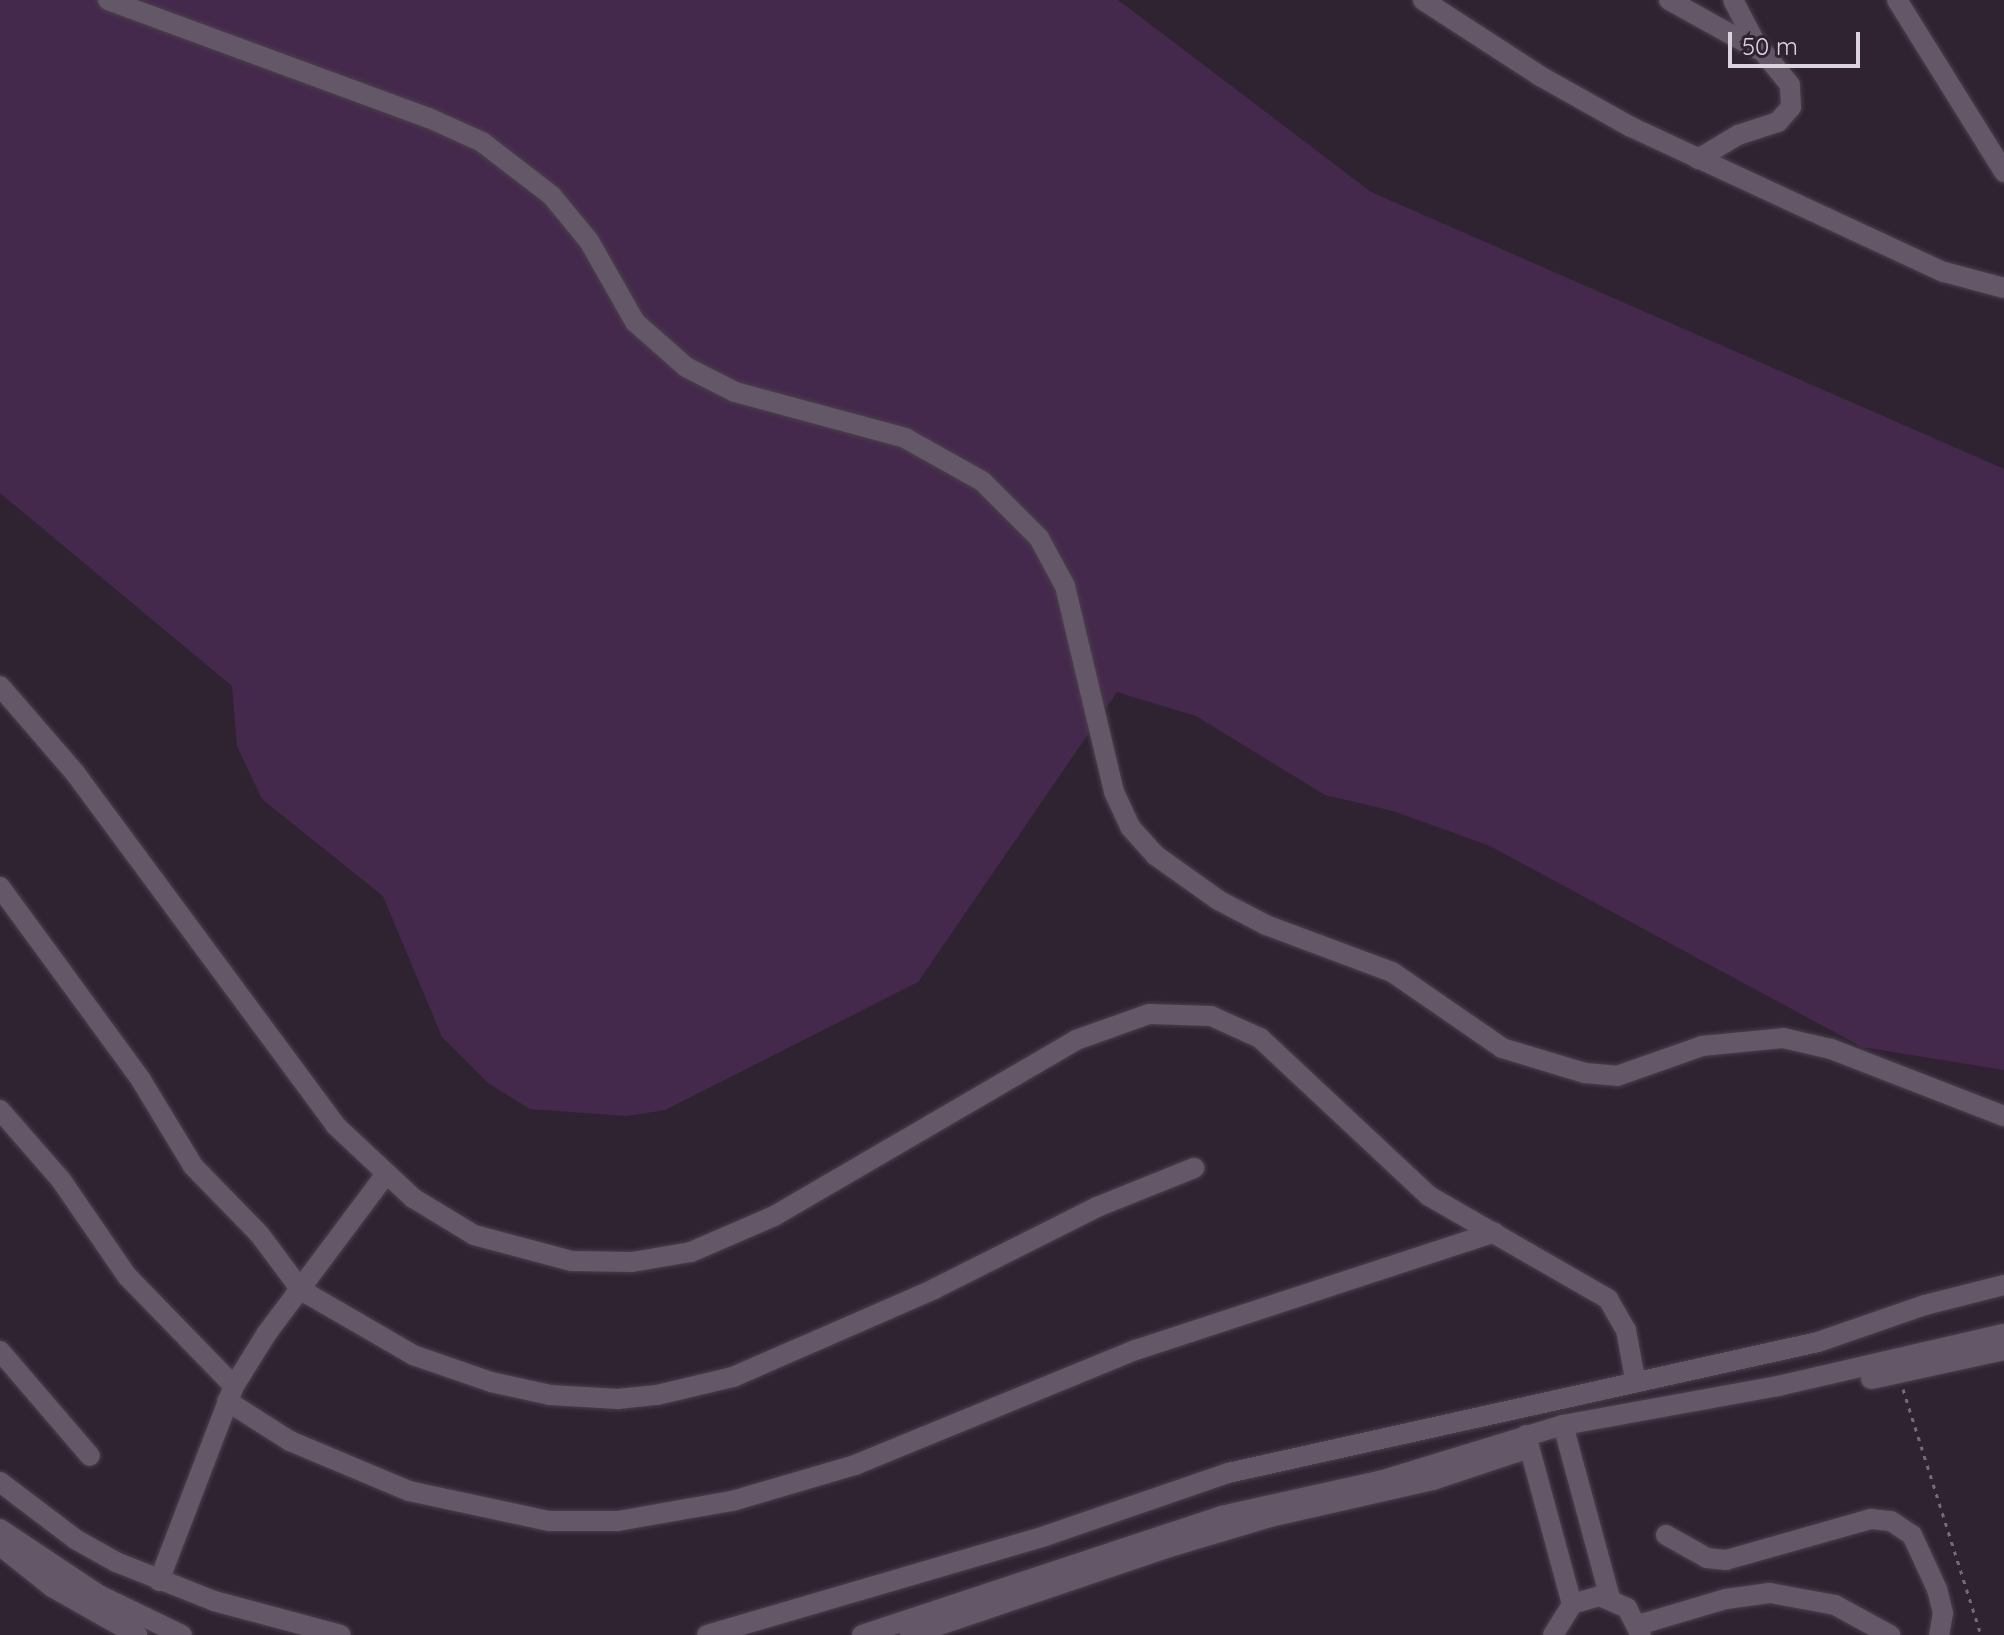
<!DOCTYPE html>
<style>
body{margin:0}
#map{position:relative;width:2004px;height:1635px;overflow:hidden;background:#2f2331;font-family:Quicksand,sans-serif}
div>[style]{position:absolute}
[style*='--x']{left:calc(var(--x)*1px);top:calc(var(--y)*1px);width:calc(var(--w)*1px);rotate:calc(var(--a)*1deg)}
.green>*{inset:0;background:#45294c}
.path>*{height:3px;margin-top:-1.5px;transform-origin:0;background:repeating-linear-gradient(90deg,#756a77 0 4px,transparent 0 10px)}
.roads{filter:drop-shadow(0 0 2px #4a404c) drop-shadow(0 0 2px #4a404c)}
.minor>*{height:20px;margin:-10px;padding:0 10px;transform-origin:10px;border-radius:10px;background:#645767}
span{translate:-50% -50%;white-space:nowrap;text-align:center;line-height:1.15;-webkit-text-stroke:8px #2f2331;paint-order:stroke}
.scale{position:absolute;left:1728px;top:32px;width:132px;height:36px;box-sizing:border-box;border:4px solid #dbd3dd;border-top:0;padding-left:10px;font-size:24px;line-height:28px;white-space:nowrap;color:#dbd3dd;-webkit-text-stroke:6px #2f2331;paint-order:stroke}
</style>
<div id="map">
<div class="green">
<div style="clip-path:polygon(0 0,1118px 0,1371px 192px,2004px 469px,2004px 1070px,1862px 1047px,1490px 846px,1393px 811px,1325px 795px,1196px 716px,1117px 692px,918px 982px,665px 1110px,627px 1116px,530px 1109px,488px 1083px,442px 1037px,383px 896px,262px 799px,237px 746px,232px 686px,0 493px)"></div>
</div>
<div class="path">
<div style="--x:1903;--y:1389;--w:258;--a:72.4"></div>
</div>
<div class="roads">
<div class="minor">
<div style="--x:108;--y:0;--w:342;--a:20.2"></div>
<div style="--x:429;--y:118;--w:58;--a:24.4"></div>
<div style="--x:482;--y:142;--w:88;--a:37.6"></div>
<div style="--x:552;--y:196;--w:58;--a:50.6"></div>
<div style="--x:589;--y:241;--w:93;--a:60.4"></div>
<div style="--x:635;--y:322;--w:68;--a:41.4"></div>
<div style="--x:686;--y:367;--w:55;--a:27"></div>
<div style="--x:735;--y:392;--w:176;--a:15.1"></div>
<div style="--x:905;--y:438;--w:88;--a:29.2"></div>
<div style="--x:982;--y:481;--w:81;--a:45"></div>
<div style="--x:1039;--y:538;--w:55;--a:61.6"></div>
<div style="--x:1065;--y:586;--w:212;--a:76.6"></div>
<div style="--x:1114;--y:792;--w:38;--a:65"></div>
<div style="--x:1130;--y:827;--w:38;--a:48"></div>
<div style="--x:1155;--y:855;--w:77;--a:35.5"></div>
<div style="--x:1218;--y:900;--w:54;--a:27.5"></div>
<div style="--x:1266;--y:925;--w:134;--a:20.5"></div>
<div style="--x:1392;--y:972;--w:134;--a:34.6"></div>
<div style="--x:1502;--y:1048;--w:87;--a:16.8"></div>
<div style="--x:1585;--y:1073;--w:32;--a:5"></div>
<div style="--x:1617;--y:1076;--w:90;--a:-19.4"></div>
<div style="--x:1702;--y:1046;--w:81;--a:-5.6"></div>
<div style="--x:1783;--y:1038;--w:49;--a:12.9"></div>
<div style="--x:1831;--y:1049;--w:186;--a:21.2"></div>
<div style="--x:1423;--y:0;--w:140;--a:33"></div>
<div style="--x:1540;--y:76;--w:104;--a:29.3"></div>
<div style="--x:1631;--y:127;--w:345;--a:24.9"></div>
<div style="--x:1944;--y:272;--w:62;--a:14.9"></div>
<div style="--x:1669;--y:0;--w:101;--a:29.1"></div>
<div style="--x:1897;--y:0;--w:203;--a:58.1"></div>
<div style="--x:1698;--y:159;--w:47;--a:-31"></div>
<div style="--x:1738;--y:135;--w:42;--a:-18"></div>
<div style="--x:1778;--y:122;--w:20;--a:-49"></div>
<div style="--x:1791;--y:107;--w:22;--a:-93"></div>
<div style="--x:1790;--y:85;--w:55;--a:-129.1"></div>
<div style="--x:1755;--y:42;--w:47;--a:-117.6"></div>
<div style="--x:0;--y:686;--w:115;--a:49.2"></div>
<div style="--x:75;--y:773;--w:438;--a:53.5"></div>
<div style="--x:335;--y:1125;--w:107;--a:43.1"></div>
<div style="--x:413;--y:1198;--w:71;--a:31.2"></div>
<div style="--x:474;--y:1235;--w:101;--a:14.9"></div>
<div style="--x:572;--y:1261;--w:60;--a:1"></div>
<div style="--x:632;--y:1262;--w:60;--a:-9.6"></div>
<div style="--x:691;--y:1252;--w:90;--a:-23.4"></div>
<div style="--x:774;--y:1216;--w:350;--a:-30.2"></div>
<div style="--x:1076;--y:1040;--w:77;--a:-19.6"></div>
<div style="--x:1149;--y:1014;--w:62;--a:1.8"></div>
<div style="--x:1211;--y:1016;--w:54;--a:24.2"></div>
<div style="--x:1260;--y:1038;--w:231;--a:43.1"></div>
<div style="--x:1429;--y:1196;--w:207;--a:29.9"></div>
<div style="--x:1608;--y:1299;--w:36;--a:60"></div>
<div style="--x:1626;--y:1330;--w:50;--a:79.6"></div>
<div style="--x:0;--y:887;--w:239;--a:53.8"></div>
<div style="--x:141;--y:1080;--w:100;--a:58.8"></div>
<div style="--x:193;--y:1166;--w:96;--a:45.8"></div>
<div style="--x:260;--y:1235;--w:69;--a:53.3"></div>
<div style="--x:301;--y:1290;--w:129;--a:30.1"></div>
<div style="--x:413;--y:1355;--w:83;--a:19.1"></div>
<div style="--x:491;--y:1382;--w:60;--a:12.4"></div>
<div style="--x:550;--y:1395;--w:68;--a:3.4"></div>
<div style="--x:618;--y:1399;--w:39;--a:-6"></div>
<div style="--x:657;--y:1395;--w:78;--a:-13.3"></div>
<div style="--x:733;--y:1377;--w:219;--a:-23.6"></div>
<div style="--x:934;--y:1289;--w:182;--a:-26.7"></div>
<div style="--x:1097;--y:1207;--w:105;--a:-21.9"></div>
<div style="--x:0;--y:1110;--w:93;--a:48.9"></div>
<div style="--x:61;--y:1180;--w:116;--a:55.5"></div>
<div style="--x:127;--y:1276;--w:153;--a:45.8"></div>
<div style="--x:0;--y:1351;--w:138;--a:49.4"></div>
<div style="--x:1871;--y:1379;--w:136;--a:-12.3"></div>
<div style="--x:227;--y:1401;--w:75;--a:32.4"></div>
<div style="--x:290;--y:1441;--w:129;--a:22.8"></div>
<div style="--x:409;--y:1491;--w:143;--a:12.1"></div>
<div style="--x:549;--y:1521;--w:69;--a:0"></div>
<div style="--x:618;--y:1521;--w:116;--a:-10"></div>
<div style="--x:732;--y:1501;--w:128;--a:-16.3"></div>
<div style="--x:855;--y:1465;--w:304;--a:-22.3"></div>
<div style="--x:1136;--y:1350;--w:377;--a:-18.2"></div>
<div style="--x:1563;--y:1425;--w:179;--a:74.8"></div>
<div style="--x:1526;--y:1435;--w:175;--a:74.8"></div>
<div style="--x:0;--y:1482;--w:94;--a:37.2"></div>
<div style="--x:75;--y:1539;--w:47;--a:29.3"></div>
<div style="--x:116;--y:1562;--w:105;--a:21.7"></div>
<div style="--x:214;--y:1601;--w:131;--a:15"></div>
<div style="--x:0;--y:1529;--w:119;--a:33.7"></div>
<div style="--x:99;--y:1595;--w:92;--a:25.7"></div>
<div style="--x:1666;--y:1535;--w:47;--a:29.3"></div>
<div style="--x:1707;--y:1558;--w:19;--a:6"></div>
<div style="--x:1726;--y:1560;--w:151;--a:-15.8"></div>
<div style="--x:1871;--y:1519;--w:20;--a:6"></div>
<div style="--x:1891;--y:1521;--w:25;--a:34"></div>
<div style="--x:1912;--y:1535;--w:60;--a:65.2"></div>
<div style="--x:1937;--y:1589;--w:25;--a:76"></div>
<div style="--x:1943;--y:1613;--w:22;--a:100"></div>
<div style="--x:3;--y:1548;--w:63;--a:38.5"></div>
<div style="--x:52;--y:1587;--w:98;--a:29.5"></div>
<div style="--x:159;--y:1581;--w:209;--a:-69"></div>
<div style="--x:234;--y:1386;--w:62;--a:-58.1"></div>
<div style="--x:267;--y:1333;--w:199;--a:-53.2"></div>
<div style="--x:1638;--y:1625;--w:92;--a:-16.5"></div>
<div style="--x:1726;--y:1599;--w:44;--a:-7.8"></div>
<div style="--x:1770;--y:1593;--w:66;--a:10.5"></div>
<div style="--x:1835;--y:1605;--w:63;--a:28.6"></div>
<div style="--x:707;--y:1635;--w:352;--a:-16.3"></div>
<div style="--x:1045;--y:1536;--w:194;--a:-19"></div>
<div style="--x:1228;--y:1473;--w:604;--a:-12.52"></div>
<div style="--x:1818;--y:1342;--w:113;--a:-19.1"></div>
<div style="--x:1925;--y:1305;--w:81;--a:-14.2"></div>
<div style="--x:862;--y:1635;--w:378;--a:-18.3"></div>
<div style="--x:1221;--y:1516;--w:166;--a:-12.5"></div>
<div style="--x:1383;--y:1480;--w:188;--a:-17"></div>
<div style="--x:1563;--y:1425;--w:219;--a:-10.3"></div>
<div style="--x:1778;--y:1386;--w:232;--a:-13"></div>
<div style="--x:910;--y:1635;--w:274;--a:-18.7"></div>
<div style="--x:1170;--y:1547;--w:104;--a:-16.7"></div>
<div style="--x:1270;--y:1517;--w:167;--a:-12.8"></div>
<div style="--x:1433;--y:1480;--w:98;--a:-18.4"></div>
<div style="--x:1553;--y:1635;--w:36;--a:-58"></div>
<div style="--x:1572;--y:1604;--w:29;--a:-16"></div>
<div style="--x:1600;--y:1596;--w:30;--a:24"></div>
<div style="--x:1627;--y:1608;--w:30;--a:63"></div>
</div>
</div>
<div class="scale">50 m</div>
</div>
